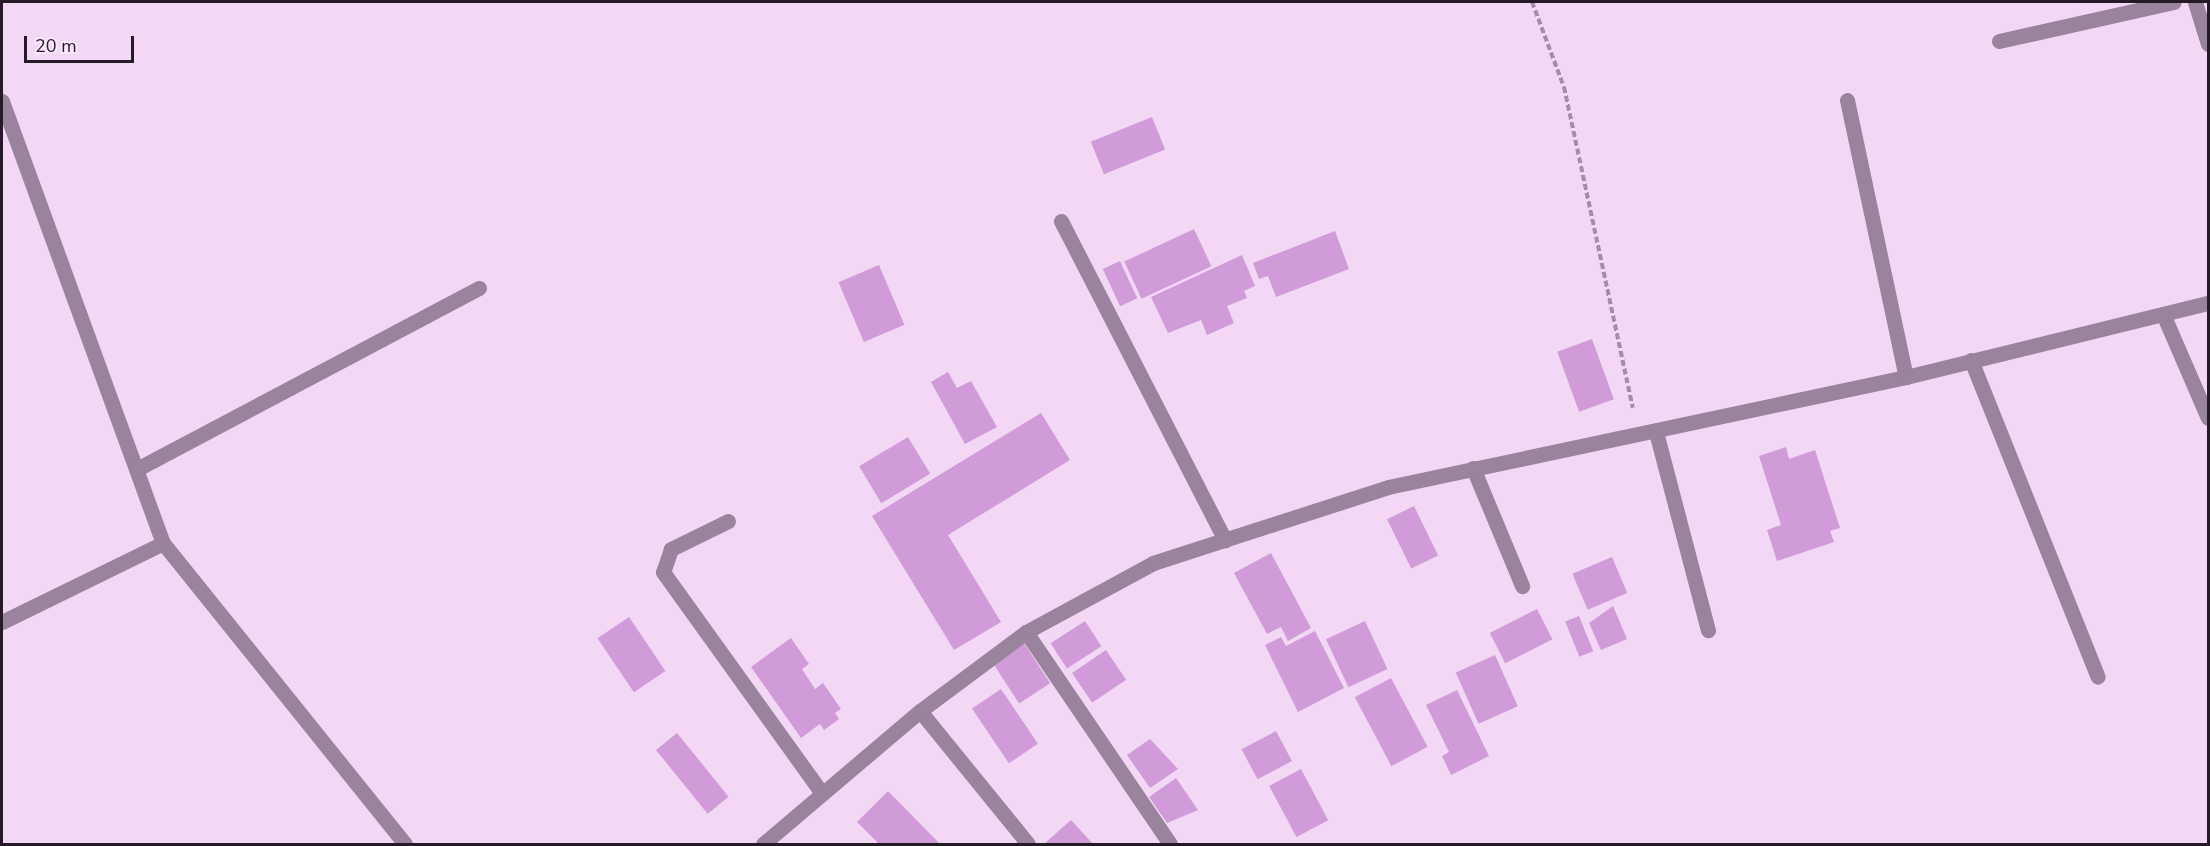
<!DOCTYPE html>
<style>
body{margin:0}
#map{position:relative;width:2210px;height:846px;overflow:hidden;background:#f2d8f5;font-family:"Nunito Sans",sans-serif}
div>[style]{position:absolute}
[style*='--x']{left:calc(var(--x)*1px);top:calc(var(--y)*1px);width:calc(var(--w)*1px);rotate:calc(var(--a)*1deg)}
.building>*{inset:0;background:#d09bd8;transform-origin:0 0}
.path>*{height:4px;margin-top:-2px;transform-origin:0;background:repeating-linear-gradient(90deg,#a38fa5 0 6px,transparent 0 9px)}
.minor>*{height:15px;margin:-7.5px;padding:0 7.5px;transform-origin:7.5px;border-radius:7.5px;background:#9a839d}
span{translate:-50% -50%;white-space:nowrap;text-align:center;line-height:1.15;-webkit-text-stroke:6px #fce7fe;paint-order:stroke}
.frame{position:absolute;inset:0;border:3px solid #241b26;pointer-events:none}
.scale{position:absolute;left:24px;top:36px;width:110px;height:27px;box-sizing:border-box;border:3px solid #241b26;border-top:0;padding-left:8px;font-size:18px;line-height:21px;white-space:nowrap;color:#241b26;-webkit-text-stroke:4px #fce7fe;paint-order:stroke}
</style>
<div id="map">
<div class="building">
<div style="left:1152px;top:117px;width:35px;height:66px;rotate:68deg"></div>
<div style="left:1194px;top:229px;width:41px;height:77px;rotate:65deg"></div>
<div style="clip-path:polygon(1335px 231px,1349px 269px,1276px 297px,1268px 276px,1259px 279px,1253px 263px)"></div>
<div style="clip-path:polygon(1242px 255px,1255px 286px,1244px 291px,1247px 298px,1227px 306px,1234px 323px,1207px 335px,1201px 320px,1168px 333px,1151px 297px)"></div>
<div style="left:1120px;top:261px;width:41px;height:19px;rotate:65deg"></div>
<div style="left:879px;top:265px;width:65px;height:44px;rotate:67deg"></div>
<div style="left:1592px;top:339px;width:64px;height:37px;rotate:70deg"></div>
<div style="clip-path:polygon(948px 372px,957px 388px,971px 381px,997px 427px,965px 444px,931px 382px)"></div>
<div style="clip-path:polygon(1041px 413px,1070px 460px,948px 535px,1001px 622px,954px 650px,872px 516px)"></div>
<div style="left:908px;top:437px;width:43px;height:57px;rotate:59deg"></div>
<div style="clip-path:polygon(1786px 447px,1789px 459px,1815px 450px,1840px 528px,1830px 531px,1834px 542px,1777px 561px,1767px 530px,1781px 525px,1759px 456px)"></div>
<div style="left:1414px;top:506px;width:55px;height:30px;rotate:64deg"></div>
<div style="clip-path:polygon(1271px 553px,1311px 628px,1288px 641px,1281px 627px,1267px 634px,1234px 573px)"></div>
<div style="left:1612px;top:557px;width:39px;height:43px;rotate:67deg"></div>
<div style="clip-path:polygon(1613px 606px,1627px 639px,1601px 650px,1589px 623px)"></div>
<div style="left:1537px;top:609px;width:34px;height:53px;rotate:63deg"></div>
<div style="left:1579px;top:616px;width:38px;height:15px;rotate:68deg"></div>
<div style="left:629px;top:617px;width:65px;height:38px;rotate:56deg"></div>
<div style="left:1085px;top:621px;width:30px;height:41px;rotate:57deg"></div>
<div style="left:1365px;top:621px;width:53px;height:43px;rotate:65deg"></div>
<div style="clip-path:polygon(1315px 631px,1344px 688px,1298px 712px,1265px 645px,1281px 637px,1286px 646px)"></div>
<div style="clip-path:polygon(791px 638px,809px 664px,802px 669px,815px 689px,823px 683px,841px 709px,835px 713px,839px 719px,824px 730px,820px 724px,801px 738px,751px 667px)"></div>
<div style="left:1024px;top:643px;width:48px;height:37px;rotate:57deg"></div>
<div style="left:1106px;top:650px;width:36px;height:41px;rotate:56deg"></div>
<div style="left:1495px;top:655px;width:56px;height:43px;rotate:66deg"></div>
<div style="left:1391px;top:678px;width:78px;height:41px;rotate:62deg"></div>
<div style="left:1001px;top:689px;width:66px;height:35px;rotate:56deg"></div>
<div style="clip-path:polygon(1457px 690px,1489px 756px,1451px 775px,1442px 756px,1449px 752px,1426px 705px)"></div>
<div style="left:1276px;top:731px;width:34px;height:39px;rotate:62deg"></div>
<div style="left:677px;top:733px;width:82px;height:27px;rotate:51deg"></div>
<div style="clip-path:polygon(1150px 739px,1178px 769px,1150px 788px,1127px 755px)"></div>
<div style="left:1301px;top:769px;width:58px;height:36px;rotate:62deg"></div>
<div style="clip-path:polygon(1176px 778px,1198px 810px,1167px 823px,1149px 797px)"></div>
<div style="clip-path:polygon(888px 791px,940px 844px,879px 844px,857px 822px)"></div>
<div style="clip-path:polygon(1071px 820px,1093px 844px,1044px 844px)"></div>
</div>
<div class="path">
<div style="--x:1532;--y:2;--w:91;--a:69.4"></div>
<div style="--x:1564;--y:87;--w:328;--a:77.9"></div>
</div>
<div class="minor">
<div style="--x:2195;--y:2;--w:44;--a:72.8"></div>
<div style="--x:1999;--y:41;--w:179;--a:-12.6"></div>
<div style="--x:1847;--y:100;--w:283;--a:78"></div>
<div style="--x:2;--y:101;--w:470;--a:70"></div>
<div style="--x:163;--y:543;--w:386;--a:51.2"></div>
<div style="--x:1061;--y:221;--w:359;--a:62.8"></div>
<div style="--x:2163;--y:314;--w:113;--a:66.6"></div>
<div style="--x:1971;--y:360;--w:341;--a:68.2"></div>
<div style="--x:1656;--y:432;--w:205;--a:75.3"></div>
<div style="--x:1473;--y:468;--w:128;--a:67.4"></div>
<div style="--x:137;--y:469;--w:387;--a:-27.9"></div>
<div style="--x:728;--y:521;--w:64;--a:153.8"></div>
<div style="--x:671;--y:549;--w:24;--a:109"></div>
<div style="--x:663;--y:572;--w:272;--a:54.3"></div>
<div style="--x:2;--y:622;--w:179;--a:-26.1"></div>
<div style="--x:1026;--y:632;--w:256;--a:55.8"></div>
<div style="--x:920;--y:711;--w:171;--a:50.9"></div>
<div style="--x:763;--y:844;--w:206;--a:-40.3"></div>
<div style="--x:920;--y:711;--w:132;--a:-36.7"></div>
<div style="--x:1026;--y:632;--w:145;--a:-28.5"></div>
<div style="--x:1153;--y:563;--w:247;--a:-17.9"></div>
<div style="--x:1388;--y:487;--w:530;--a:-11.99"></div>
<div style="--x:1906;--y:377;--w:311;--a:-13.8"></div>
</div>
<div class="frame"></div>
<div class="scale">20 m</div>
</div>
